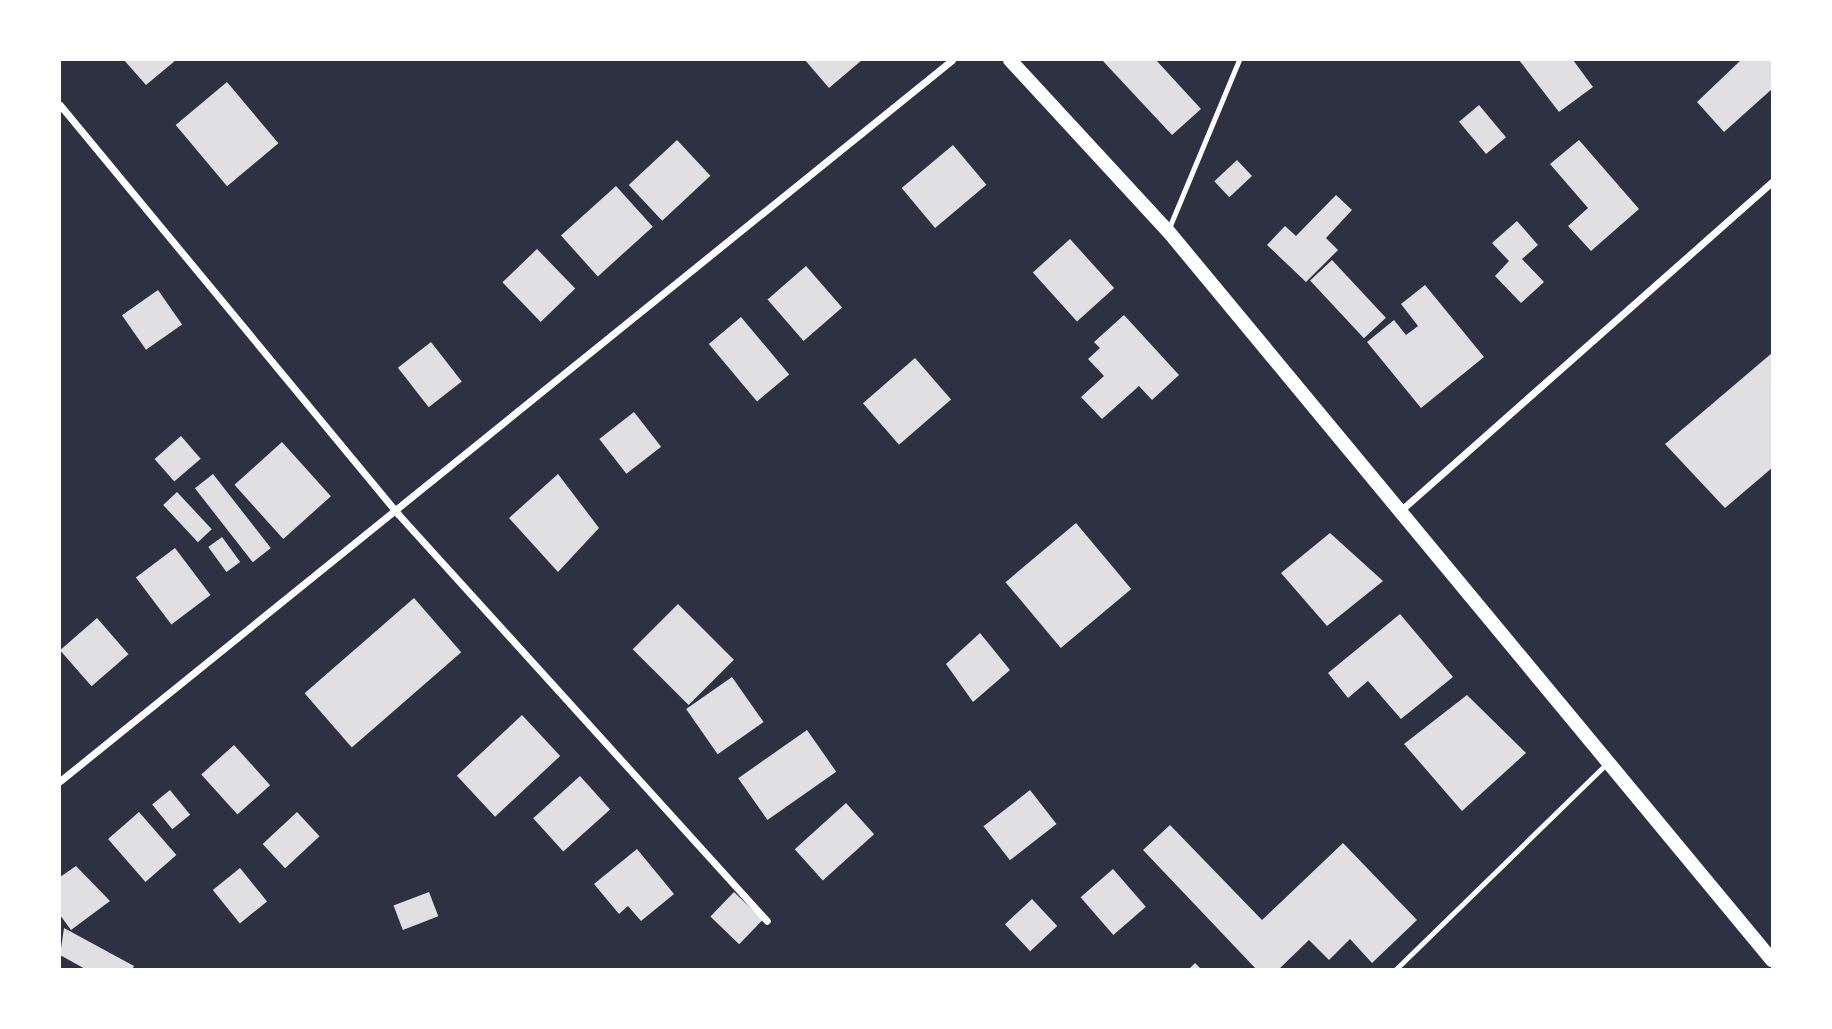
<!DOCTYPE html>
<style>
body{margin:0}
#map{position:relative;width:1832px;height:1029px;overflow:hidden;background:#2d3142;font-family:"Playfair Display",serif}
div>[style]{position:absolute}
[style*='--x']{left:calc(var(--x)*1px);top:calc(var(--y)*1px);width:calc(var(--w)*1px);rotate:calc(var(--a)*1deg)}
.building>*{inset:0;background:#e0e0e3;transform-origin:0 0}
.service>*{height:5px;margin:-2.5px;padding:0 2.5px;transform-origin:2.5px;border-radius:2.5px;background:#fff}
.minor>*{height:7px;margin:-3.5px;padding:0 3.5px;transform-origin:3.5px;border-radius:3.5px;background:#fff}
.secondary>*{height:14px;margin:-7px;padding:0 7px;transform-origin:7px;border-radius:7px;background:#fff}
span{translate:-50% -50%;white-space:nowrap;text-align:center;line-height:1.15;-webkit-text-stroke:7px #fff;paint-order:stroke}
.frame{position:absolute;inset:0;border:61px solid #fff;pointer-events:none}
</style>
<div id="map">
<div class="building">
<div style="clip-path:polygon(124px 60px,176px 60px,146px 85px)"></div>
<div style="clip-path:polygon(805px 60px,862px 60px,829px 88px)"></div>
<div style="clip-path:polygon(1102px 60px,1156px 60px,1201px 109px,1172px 135px)"></div>
<div style="clip-path:polygon(1519px 60px,1573px 60px,1593px 87px,1559px 112px)"></div>
<div style="clip-path:polygon(1741px 60px,1772px 60px,1772px 89px,1724px 132px,1697px 102px)"></div>
<div style="left:227px;top:82px;width:80px;height:67px;rotate:50deg"></div>
<div style="left:1479px;top:105px;width:42px;height:26px;rotate:50deg"></div>
<div style="left:677px;top:140px;width:49px;height:66px;rotate:47deg"></div>
<div style="clip-path:polygon(1579px 140px,1639px 209px,1591px 251px,1568px 226px,1588px 208px,1550px 164px)"></div>
<div style="left:953px;top:145px;width:52px;height:67px;rotate:50deg"></div>
<div style="left:1237px;top:160px;width:22px;height:31px;rotate:47deg"></div>
<div style="left:616px;top:186px;width:55px;height:74px;rotate:48deg"></div>
<div style="clip-path:polygon(1336px 195px,1352px 210px,1326px 238px,1338px 250px,1306px 282px,1267px 245px,1285px 226px,1296px 236px)"></div>
<div style="clip-path:polygon(1517px 221px,1538px 245px,1522px 259px,1544px 282px,1521px 303px,1495px 276px,1509px 261px,1492px 243px)"></div>
<div style="left:1070px;top:239px;width:66px;height:50px;rotate:48deg"></div>
<div style="left:537px;top:249px;width:55px;height:48px;rotate:46deg"></div>
<div style="left:1332px;top:260px;width:79px;height:30px;rotate:47deg"></div>
<div style="left:806px;top:266px;width:55px;height:51px;rotate:49deg"></div>
<div style="clip-path:polygon(1425px 285px,1484px 357px,1421px 408px,1367px 342px,1394px 320px,1406px 335px,1418px 326px,1401px 304px)"></div>
<div style="left:158px;top:290px;width:42px;height:44px;rotate:55deg"></div>
<div style="clip-path:polygon(1124px 315px,1179px 375px,1152px 400px,1139px 386px,1102px 419px,1081px 397px,1104px 376px,1088px 359px,1100px 348px,1094px 342px)"></div>
<div style="left:741px;top:317px;width:75px;height:42px;rotate:50deg"></div>
<div style="left:431px;top:342px;width:50px;height:42px;rotate:52deg"></div>
<div style="clip-path:polygon(1772px 353px,1772px 468px,1725px 508px,1665px 444px)"></div>
<div style="left:915px;top:358px;width:55px;height:69px;rotate:49deg"></div>
<div style="left:634px;top:412px;width:44px;height:44px;rotate:52deg"></div>
<div style="left:181px;top:436px;width:30px;height:35px;rotate:49deg"></div>
<div style="left:282px;top:442px;width:73px;height:64px;rotate:48deg"></div>
<div style="left:213px;top:474px;width:94px;height:23px;rotate:52deg"></div>
<div style="clip-path:polygon(558px 474px,599px 528px,558px 572px,509px 518px)"></div>
<div style="left:177px;top:492px;width:51px;height:19px;rotate:47deg"></div>
<div style="left:1076px;top:523px;width:86px;height:92px;rotate:50deg"></div>
<div style="clip-path:polygon(1330px 533px,1383px 581px,1327px 626px,1281px 573px)"></div>
<div style="left:222px;top:537px;width:31px;height:17px;rotate:54deg"></div>
<div style="left:175px;top:548px;width:59px;height:49px;rotate:53deg"></div>
<div style="left:414px;top:598px;width:72px;height:145px;rotate:49deg"></div>
<div style="left:678px;top:604px;width:79px;height:64px;rotate:45deg"></div>
<div style="clip-path:polygon(1400px 614px,1453px 677px,1401px 719px,1368px 681px,1348px 698px,1328px 673px)"></div>
<div style="left:97px;top:618px;width:48px;height:49px;rotate:49deg"></div>
<div style="clip-path:polygon(980px 633px,1010px 670px,973px 702px,946px 664px)"></div>
<div style="left:732px;top:677px;width:55px;height:56px;rotate:55deg"></div>
<div style="clip-path:polygon(1467px 695px,1526px 753px,1462px 811px,1404px 744px)"></div>
<div style="left:522px;top:715px;width:56px;height:89px;rotate:47deg"></div>
<div style="left:807px;top:730px;width:51px;height:84px;rotate:55deg"></div>
<div style="left:234px;top:745px;width:54px;height:44px;rotate:48deg"></div>
<div style="left:580px;top:776px;width:45px;height:63px;rotate:48deg"></div>
<div style="left:170px;top:790px;width:32px;height:23px;rotate:51deg"></div>
<div style="left:1030px;top:790px;width:43px;height:59px;rotate:52deg"></div>
<div style="left:846px;top:803px;width:42px;height:69px;rotate:48deg"></div>
<div style="left:139px;top:812px;width:57px;height:41px;rotate:49deg"></div>
<div style="left:297px;top:812px;width:33px;height:47px;rotate:47deg"></div>
<div style="clip-path:polygon(1170px 825px,1262px 920px,1343px 843px,1417px 920px,1372px 963px,1350px 939px,1329px 960px,1309px 940px,1278px 970px,1257px 970px,1143px 850px)"></div>
<div style="clip-path:polygon(637px 849px,674px 894px,641px 921px,628px 906px,619px 914px,594px 884px)"></div>
<div style="clip-path:polygon(76px 866px,110px 901px,71px 930px,60px 915px,60px 877px)"></div>
<div style="left:240px;top:868px;width:43px;height:35px;rotate:51deg"></div>
<div style="left:1113px;top:869px;width:50px;height:43px;rotate:49deg"></div>
<div style="left:429px;top:892px;width:26px;height:38px;rotate:69deg"></div>
<div style="left:734px;top:892px;width:40px;height:34px;rotate:44deg"></div>
<div style="left:1032px;top:899px;width:37px;height:37px;rotate:47deg"></div>
<div style="clip-path:polygon(64px 928px,134px 966px,132px 970px,87px 970px,60px 955px)"></div>
<div style="clip-path:polygon(1195px 963px,1202px 970px,1188px 970px)"></div>
</div>
<div class="service">
<div style="--x:1169;--y:228;--w:182;--a:-67.4"></div>
<div style="--x:1395;--y:970;--w:295;--a:-44.3"></div>
</div>
<div class="minor">
<div style="--x:60;--y:105;--w:531;--a:50.43"></div>
<div style="--x:398;--y:514;--w:549;--a:47.8"></div>
<div style="--x:1400;--y:511;--w:497;--a:-41.5"></div>
<div style="--x:60;--y:781;--w:1147;--a:-38.95"></div>
</div>
<div class="secondary">
<div style="--x:1010;--y:60;--w:233;--a:47.3"></div>
<div style="--x:1168;--y:231;--w:947;--a:50.36"></div>
</div>
<div class="frame"></div>
</div>
